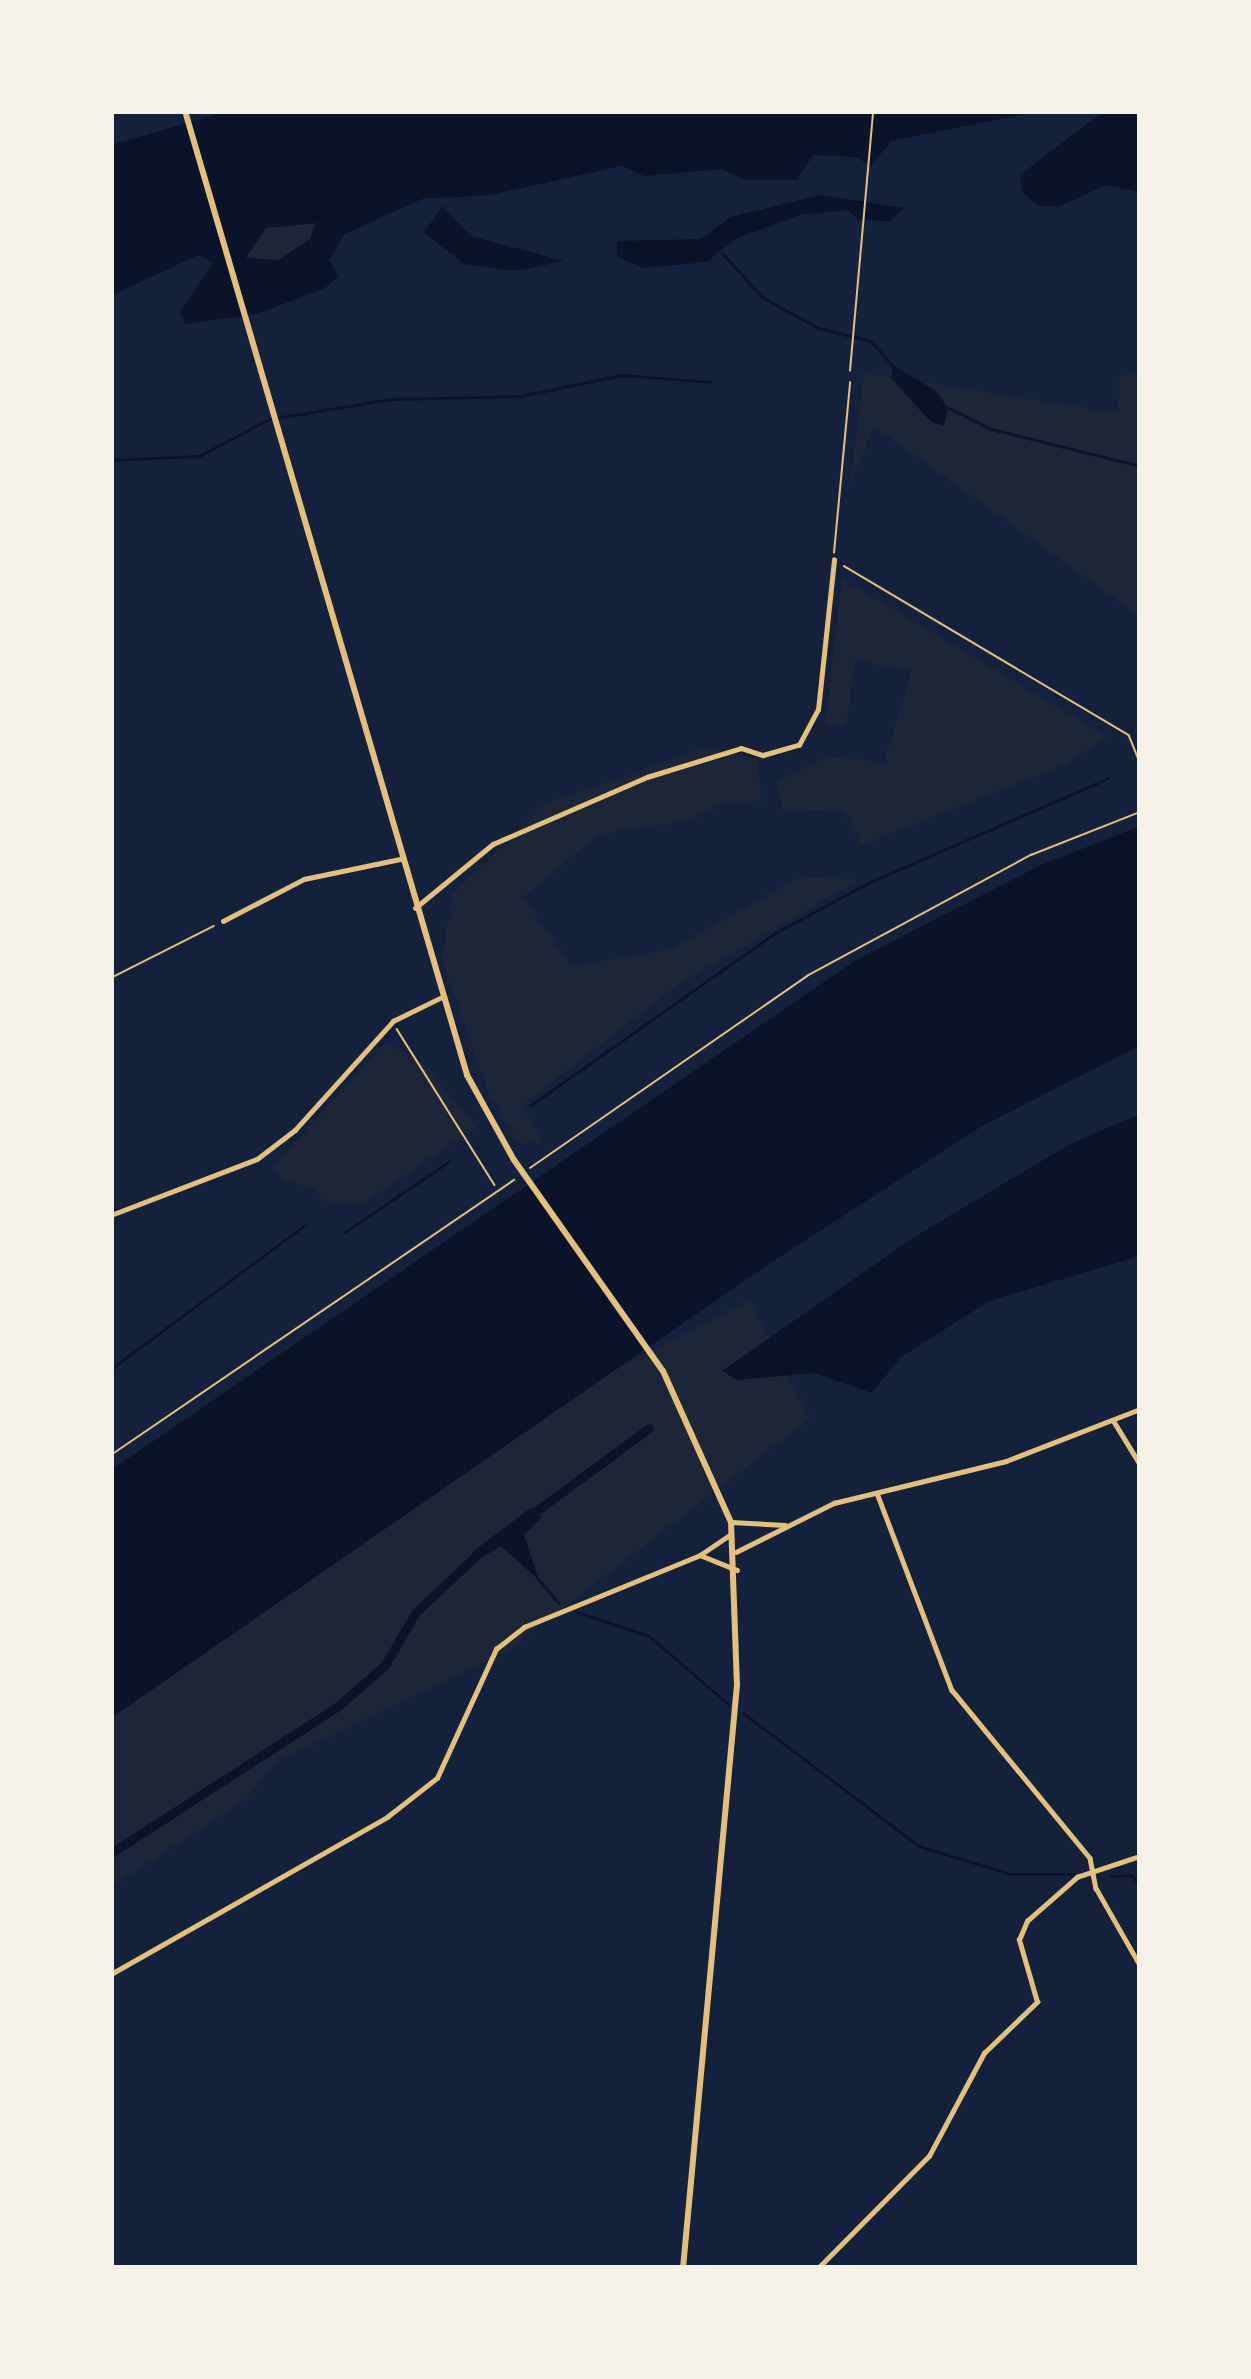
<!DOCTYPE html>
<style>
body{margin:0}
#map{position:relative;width:1251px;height:2379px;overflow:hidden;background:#14213d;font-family:Quicksand,sans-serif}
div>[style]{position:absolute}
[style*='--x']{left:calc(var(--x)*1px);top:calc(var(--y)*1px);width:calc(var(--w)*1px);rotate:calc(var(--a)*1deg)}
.green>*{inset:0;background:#1d2539}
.water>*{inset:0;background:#0b132b}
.stream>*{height:3px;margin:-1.5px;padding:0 1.5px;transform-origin:1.5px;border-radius:1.5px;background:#0b132b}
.canal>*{height:9px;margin:-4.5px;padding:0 4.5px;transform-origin:4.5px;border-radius:4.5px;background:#0b132b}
.path>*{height:1.5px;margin:-0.75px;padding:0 0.75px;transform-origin:0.75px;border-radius:0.75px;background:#e5c07b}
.minor>*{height:4.5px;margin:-2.25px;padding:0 2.25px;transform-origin:2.25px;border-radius:2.25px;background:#e5c07b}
.tertiary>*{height:4.5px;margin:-2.25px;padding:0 2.25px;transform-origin:2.25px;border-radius:2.25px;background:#e5c07b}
.primary>*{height:6px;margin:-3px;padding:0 3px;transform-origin:3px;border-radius:3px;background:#e5c07b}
span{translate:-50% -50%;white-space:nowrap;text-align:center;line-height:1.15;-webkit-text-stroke:9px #f6f1e7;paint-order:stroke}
.frame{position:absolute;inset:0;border:114px solid #f6f1e7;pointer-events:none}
</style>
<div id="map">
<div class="green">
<div style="clip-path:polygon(316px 223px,310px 239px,279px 260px,246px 258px,266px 228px)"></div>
<div style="clip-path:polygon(864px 373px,1118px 413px,1120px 376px,1140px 374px,1140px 616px,874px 426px,851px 482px)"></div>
<div style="clip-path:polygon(842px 579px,1106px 736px,1067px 764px,861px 845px,845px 811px,782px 809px,777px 782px,827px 757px,884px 762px,912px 671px,855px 660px,846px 725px,825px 726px)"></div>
<div style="clip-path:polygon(706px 748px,758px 759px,761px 801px,725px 802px,687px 821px,599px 834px,523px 897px,571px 966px,670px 950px,800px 877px,859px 880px,680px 983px,522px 1105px,543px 1142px,520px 1144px,490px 1097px,442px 961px,452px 895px,544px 804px)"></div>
<div style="clip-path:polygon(385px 1042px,422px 1063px,476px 1127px,363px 1203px,326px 1203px,312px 1187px,283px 1181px,273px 1167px)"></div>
<div style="clip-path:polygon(750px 1300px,810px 1418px,506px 1652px,274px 1763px,247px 1798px,111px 1887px,111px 1718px,613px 1371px)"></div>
</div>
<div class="water">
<div style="clip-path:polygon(evenodd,228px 111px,1040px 111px,891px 141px,871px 166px,856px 157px,813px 155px,797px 180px,744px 180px,721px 169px,644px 176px,622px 166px,491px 195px,422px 199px,345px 234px,329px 260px,338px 276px,325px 288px,257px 314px,185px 324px,180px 312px,213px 263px,198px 255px,111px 296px,111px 145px,228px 111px,316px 223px,310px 239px,279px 260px,246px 258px,266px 228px,316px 223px)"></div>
<div style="clip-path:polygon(1104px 111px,1134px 111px,1140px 123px,1140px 192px,1106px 185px,1058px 207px,1038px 206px,1022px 191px,1020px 175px)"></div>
<div style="clip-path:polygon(820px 195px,904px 208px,890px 221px,859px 220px,847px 210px,801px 215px,735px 239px,707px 262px,643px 268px,617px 257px,617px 241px,701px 239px,730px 217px)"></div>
<div style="clip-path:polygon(442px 206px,471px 236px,564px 261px,516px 271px,464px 264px,424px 233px)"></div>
<div style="clip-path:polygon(893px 365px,936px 391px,948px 408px,944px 426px,930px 421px,891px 378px)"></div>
<div style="clip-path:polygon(1140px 826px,1140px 1046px,982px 1126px,766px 1266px,111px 1718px,111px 1470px,856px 960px,1041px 865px)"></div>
<div style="clip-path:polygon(1140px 1114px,1140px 1256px,989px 1301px,900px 1358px,872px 1393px,814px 1373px,737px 1380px,722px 1371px,914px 1237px,1070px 1144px)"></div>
<div style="clip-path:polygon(532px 1507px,542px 1517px,524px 1535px,539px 1580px,501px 1546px,478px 1560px,472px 1552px)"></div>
</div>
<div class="stream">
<div style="--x:722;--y:253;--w:59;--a:47.7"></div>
<div style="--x:762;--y:297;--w:64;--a:29"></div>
<div style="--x:818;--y:328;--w:55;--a:13.8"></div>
<div style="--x:871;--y:341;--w:35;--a:49"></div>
<div style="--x:949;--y:408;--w:47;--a:26.6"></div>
<div style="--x:991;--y:429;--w:154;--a:13.9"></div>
<div style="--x:111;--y:460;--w:88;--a:-2.6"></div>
<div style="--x:199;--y:456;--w:79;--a:-27.9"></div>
<div style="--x:269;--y:419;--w:126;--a:-9.2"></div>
<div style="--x:393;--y:399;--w:127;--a:-1.4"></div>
<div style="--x:520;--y:396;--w:104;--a:-11.6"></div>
<div style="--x:622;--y:375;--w:89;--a:4.5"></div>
<div style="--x:531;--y:1105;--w:299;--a:-35.2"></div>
<div style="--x:775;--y:933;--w:106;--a:-28.3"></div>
<div style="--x:868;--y:883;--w:262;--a:-23.6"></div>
<div style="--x:345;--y:1232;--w:125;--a:-34.2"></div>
<div style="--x:111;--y:1369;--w:243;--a:-36.6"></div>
<div style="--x:537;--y:1578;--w:33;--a:49"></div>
<div style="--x:576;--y:1612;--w:77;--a:18.2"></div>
<div style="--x:649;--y:1636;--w:104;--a:40.7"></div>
<div style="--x:743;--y:1713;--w:221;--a:37.1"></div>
<div style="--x:919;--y:1846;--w:95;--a:17.1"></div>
<div style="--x:1010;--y:1874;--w:63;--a:0"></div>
<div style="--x:1111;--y:1876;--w:21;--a:-3"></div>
<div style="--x:1132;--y:1875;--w:14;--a:54"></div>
</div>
<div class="canal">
<div style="--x:528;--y:1517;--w:150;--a:-36.3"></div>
<div style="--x:111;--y:1853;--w:270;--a:-32.9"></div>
<div style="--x:338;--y:1706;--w:62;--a:-41.1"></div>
<div style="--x:385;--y:1665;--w:61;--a:-59.7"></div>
<div style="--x:416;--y:1612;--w:88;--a:-43.2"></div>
</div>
<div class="path">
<div style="--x:850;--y:371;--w:261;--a:-84.9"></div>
<div style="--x:834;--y:553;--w:171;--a:-84.6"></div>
<div style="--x:844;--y:566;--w:331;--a:30.7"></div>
<div style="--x:1129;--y:735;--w:29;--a:68"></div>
<div style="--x:111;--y:978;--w:115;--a:-26.8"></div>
<div style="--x:397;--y:1029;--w:184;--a:57.9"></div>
<div style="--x:530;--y:1168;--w:337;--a:-34.7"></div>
<div style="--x:807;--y:976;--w:255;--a:-28.4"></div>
<div style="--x:1031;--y:855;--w:117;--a:-21.5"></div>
<div style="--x:111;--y:1455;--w:488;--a:-34.3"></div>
</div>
<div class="minor">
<div style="--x:415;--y:908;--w:101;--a:-39.4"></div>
<div style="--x:493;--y:844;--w:168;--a:-23.5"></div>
<div style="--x:647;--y:777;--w:98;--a:-17.1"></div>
<div style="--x:741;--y:748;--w:23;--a:18"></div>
<div style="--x:763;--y:755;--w:37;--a:-16"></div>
<div style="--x:799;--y:745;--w:40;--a:-62"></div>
<div style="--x:818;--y:710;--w:151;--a:-83.9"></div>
<div style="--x:223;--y:921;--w:91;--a:-27.4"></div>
<div style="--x:304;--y:879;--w:99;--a:-11.7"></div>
<div style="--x:111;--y:1215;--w:156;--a:-21"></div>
<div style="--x:257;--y:1159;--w:48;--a:-37.3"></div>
<div style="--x:295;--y:1130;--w:147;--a:-48"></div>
<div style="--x:393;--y:1021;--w:52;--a:-26.1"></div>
<div style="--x:1113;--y:1420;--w:52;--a:58.5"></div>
<div style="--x:877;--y:1493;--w:211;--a:69.2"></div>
<div style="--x:952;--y:1690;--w:217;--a:50.6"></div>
<div style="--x:1090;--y:1858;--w:31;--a:79"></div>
<div style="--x:1096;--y:1888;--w:89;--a:60.3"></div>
<div style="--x:818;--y:2268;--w:158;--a:-45.3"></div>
<div style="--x:929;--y:2156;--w:117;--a:-61.9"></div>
<div style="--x:984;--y:2053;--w:74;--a:-43.9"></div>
<div style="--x:1037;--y:2002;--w:65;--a:-106.2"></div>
<div style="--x:1019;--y:1940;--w:21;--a:-67"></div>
<div style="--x:1027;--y:1921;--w:67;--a:-41.3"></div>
<div style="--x:1077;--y:1877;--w:66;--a:-18.4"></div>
</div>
<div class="tertiary">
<div style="--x:731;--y:1522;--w:54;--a:3.2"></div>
<div style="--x:736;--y:1552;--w:110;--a:-26.6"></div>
<div style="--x:834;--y:1503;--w:177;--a:-13.7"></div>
<div style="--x:1006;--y:1461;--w:144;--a:-21.2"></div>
<div style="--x:700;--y:1555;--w:40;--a:22"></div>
<div style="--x:111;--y:1974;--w:318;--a:-29.6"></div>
<div style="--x:387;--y:1817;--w:63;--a:-38"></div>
<div style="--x:437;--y:1778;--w:142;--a:-65.4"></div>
<div style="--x:496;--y:1649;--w:36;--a:-38"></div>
<div style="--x:524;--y:1627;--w:190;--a:-22.2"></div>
<div style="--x:700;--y:1555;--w:37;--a:-34"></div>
</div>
<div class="primary">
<div style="--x:185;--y:111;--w:1004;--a:73.69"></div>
<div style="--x:467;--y:1075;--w:97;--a:61.1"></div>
<div style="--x:514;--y:1160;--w:258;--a:54.8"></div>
<div style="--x:663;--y:1371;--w:166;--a:65.8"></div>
<div style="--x:731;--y:1522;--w:163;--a:87.9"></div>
<div style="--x:737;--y:1685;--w:585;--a:95.29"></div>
</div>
<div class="frame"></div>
</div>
